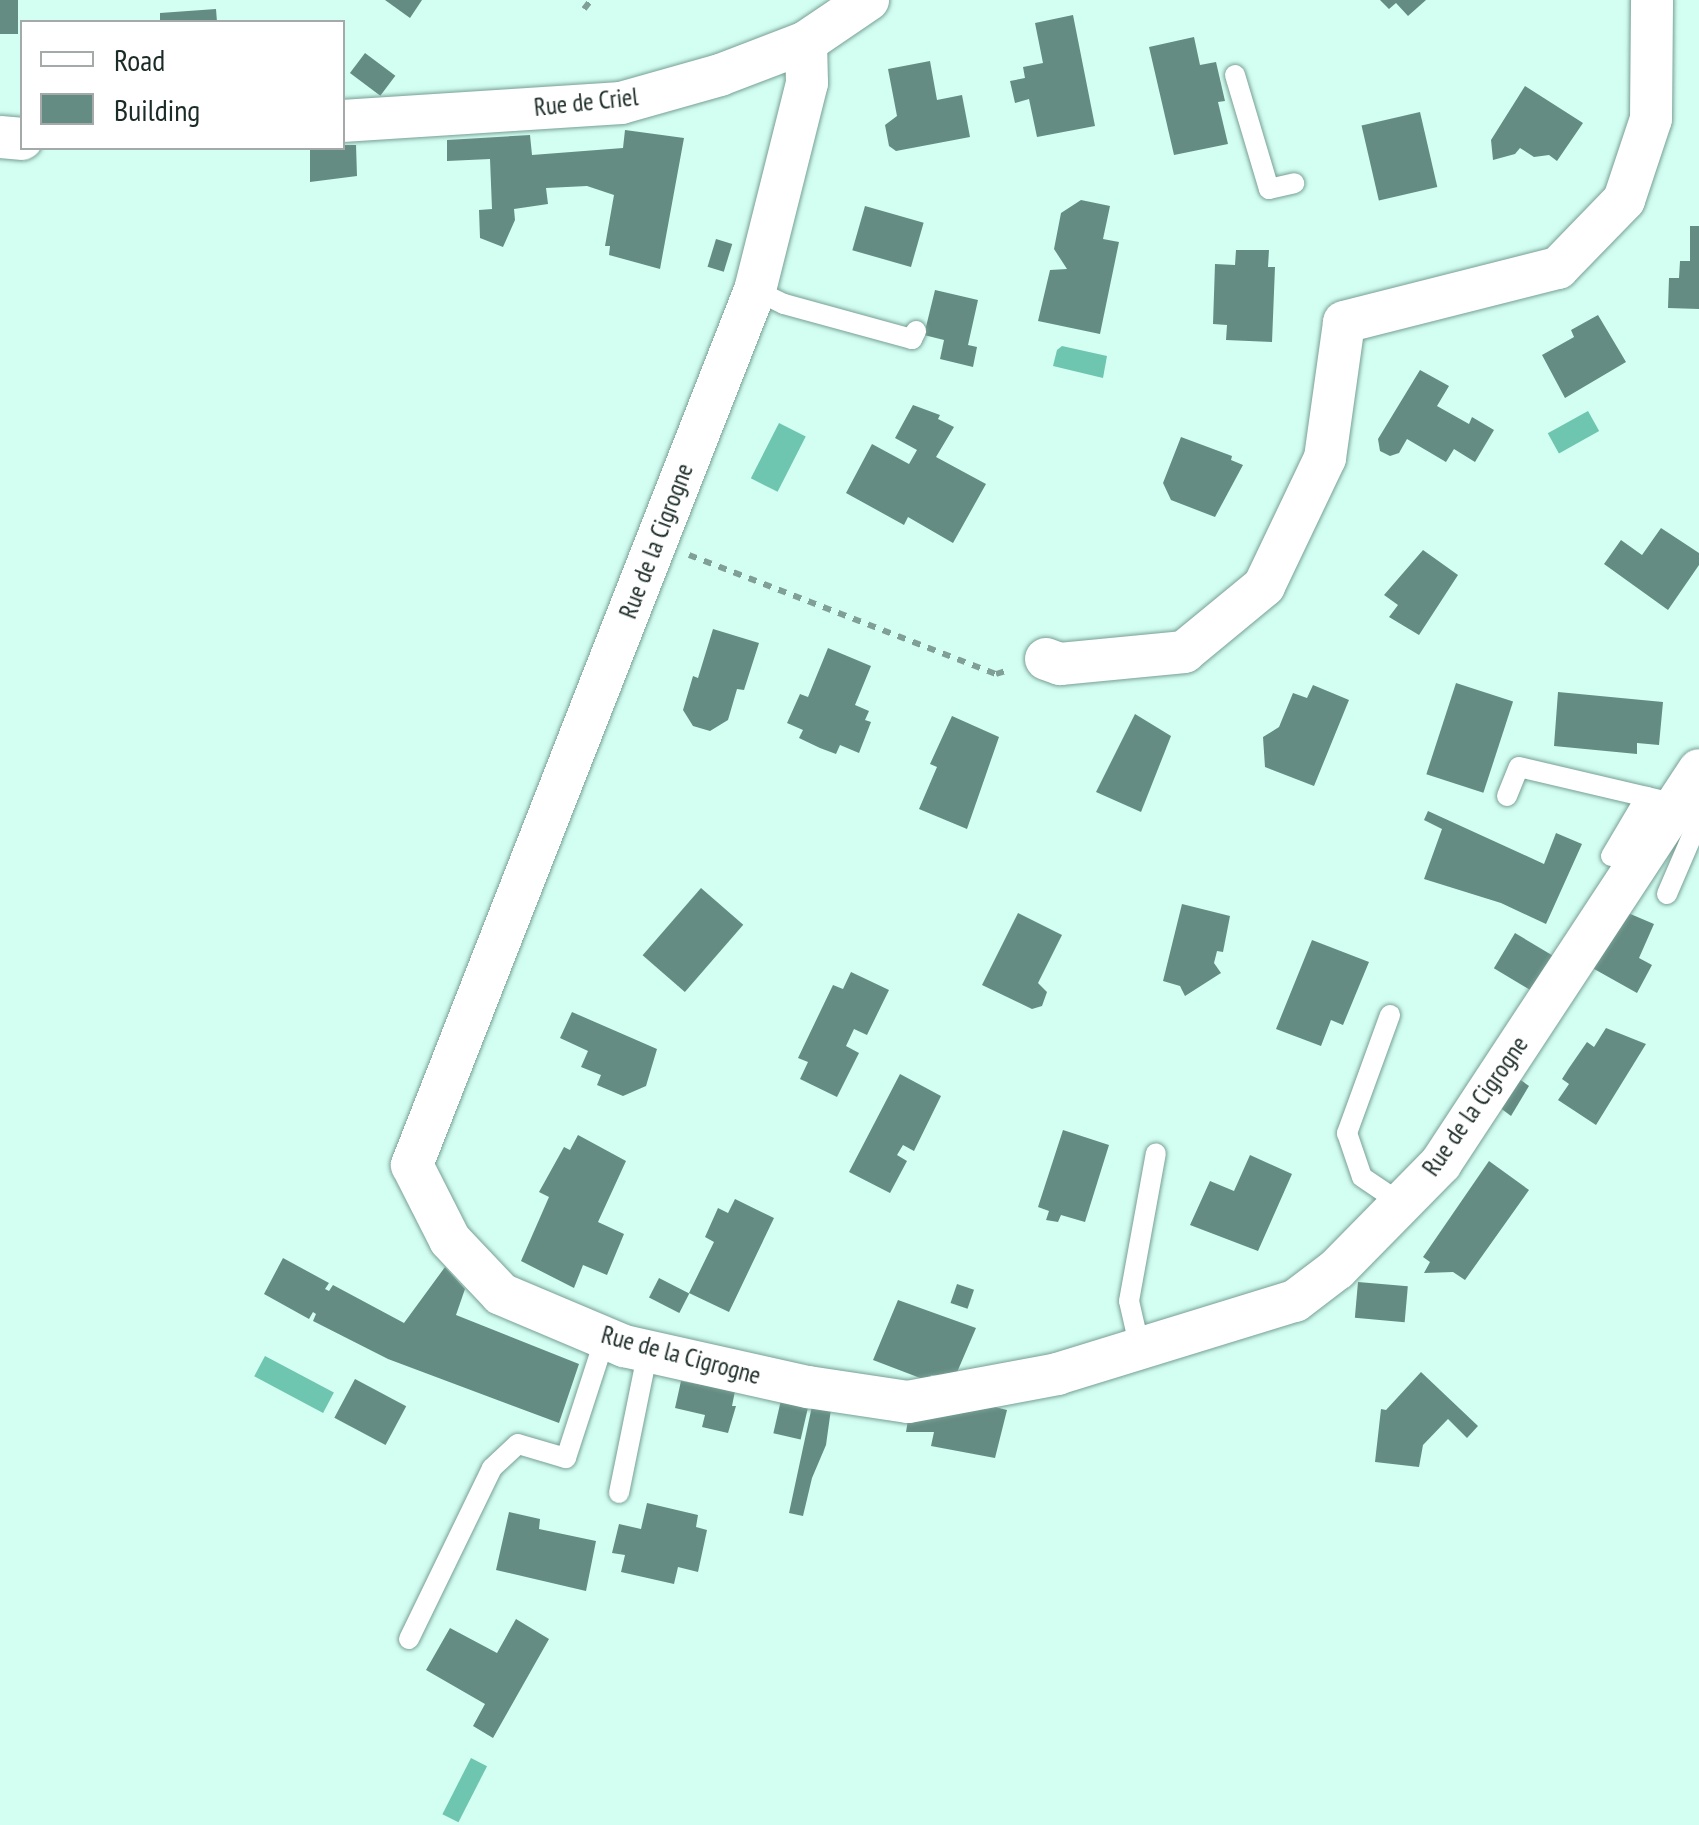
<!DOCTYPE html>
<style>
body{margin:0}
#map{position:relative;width:1699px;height:1825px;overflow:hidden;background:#d3fef2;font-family:"PT Sans Narrow",sans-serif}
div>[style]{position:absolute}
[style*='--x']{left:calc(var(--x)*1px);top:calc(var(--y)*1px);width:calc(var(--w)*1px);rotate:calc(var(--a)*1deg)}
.water>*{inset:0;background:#6ec5b0;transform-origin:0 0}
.building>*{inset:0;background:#658c82;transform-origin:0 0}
.path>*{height:6px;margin-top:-3px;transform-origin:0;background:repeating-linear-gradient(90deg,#809f97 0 8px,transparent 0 16px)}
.roads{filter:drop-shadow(0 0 2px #789f95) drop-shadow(0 0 2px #789f95)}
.lane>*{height:20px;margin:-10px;padding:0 10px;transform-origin:10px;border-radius:10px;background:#fff}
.street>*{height:42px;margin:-21px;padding:0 21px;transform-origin:21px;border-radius:21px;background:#fff}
span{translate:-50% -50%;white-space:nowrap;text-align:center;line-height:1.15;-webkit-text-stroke:8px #fff;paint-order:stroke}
.street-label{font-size:25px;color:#1b2b27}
.legend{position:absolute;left:20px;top:20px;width:325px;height:130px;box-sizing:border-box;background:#fff;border:2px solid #a4aaa9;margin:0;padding:12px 18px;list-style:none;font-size:30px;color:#1b2b27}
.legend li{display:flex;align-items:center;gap:20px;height:50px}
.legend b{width:50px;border:2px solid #a4aaa9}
</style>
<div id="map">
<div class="water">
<div style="clip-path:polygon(1062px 346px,1107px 356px,1103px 378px,1053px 366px,1057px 350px)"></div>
<div style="left:1588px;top:411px;width:23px;height:46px;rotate:61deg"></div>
<div style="left:779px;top:423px;width:30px;height:62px;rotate:27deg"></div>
<div style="left:265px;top:1356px;width:78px;height:23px;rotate:28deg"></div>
<div style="left:471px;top:1758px;width:18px;height:63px;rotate:27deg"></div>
</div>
<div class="building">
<div style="left:0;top:0;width:18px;height:34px"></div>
<div style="clip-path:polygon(385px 0,422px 0,410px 18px)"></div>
<div style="clip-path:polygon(1380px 0,1426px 0,1408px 16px,1396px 3px,1389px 9px)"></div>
<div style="clip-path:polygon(216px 9px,217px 22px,160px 22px,160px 13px)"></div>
<div style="clip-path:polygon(1073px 15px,1095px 126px,1037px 137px,1029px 99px,1015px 103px,1010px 81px,1025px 78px,1023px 67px,1043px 63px,1035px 23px)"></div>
<div style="clip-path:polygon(1194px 37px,1200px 65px,1216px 62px,1225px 101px,1218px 102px,1228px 144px,1174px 155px,1149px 47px)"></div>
<div style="left:365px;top:53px;width:38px;height:25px;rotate:37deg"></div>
<div style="clip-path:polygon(930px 61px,937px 100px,962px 95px,970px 137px,896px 151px,889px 146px,885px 125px,897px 116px,888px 69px)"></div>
<div style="clip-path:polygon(1525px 86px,1583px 123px,1557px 161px,1549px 155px,1534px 157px,1520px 148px,1515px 154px,1493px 160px,1491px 140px)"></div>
<div style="left:1420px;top:112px;width:77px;height:60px;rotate:77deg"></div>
<div style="clip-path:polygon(625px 130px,684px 138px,660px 269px,609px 255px,610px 246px,605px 246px,614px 195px,587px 186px,546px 188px,548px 204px,514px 209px,515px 220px,503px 247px,480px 238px,479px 210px,492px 209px,490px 159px,447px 161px,447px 140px,530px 135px,532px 155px,623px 148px)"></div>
<div style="clip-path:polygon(342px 145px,356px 145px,357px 176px,310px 182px,310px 148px)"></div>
<div style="clip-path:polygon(1081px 200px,1110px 206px,1103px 239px,1119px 242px,1100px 334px,1038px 321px,1050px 270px,1067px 269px,1054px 249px,1061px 213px)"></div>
<div style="left:865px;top:206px;width:61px;height:46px;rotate:16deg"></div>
<div style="clip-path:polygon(1690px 226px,1699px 226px,1699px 309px,1668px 308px,1669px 278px,1679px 278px,1680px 261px,1690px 261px)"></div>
<div style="left:716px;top:239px;width:17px;height:29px;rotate:17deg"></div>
<div style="clip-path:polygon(1236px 250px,1269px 250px,1268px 267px,1275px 267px,1272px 342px,1226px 340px,1227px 325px,1213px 324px,1215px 264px,1235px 265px)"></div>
<div style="clip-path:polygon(935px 290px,978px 300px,968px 345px,977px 347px,973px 367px,940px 359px,944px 340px,924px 335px)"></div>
<div style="clip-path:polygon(1598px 315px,1626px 362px,1565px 398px,1542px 355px,1574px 337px,1571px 330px)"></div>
<div style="clip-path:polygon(1420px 370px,1449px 386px,1437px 406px,1469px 424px,1472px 417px,1494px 430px,1475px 462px,1454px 449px,1446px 462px,1407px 439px,1399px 453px,1390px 456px,1380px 451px,1378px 439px)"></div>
<div style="clip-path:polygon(913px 405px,940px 415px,938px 419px,954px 427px,936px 457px,986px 484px,953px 543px,908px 517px,904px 525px,846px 493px,872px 444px,909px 464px,917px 450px,895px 438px)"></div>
<div style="clip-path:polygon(1181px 437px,1232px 456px,1231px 460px,1243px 465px,1215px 517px,1171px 500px,1163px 483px)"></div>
<div style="clip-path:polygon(1661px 528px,1699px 553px,1699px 565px,1668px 610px,1604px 564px,1621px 540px,1642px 555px)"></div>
<div style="clip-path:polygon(1423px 550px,1458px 575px,1419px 635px,1389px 617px,1398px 605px,1384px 595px)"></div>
<div style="clip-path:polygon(713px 629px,759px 643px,744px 690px,737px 689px,728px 720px,710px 731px,693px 726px,683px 710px,693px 676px,698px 678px)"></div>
<div style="clip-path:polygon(828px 648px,871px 666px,855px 705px,869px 711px,865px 720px,871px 722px,859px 753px,840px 745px,836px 754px,820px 748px,799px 738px,803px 730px,787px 723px,800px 694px,808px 697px)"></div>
<div style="left:1456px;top:683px;width:60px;height:96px;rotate:18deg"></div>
<div style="clip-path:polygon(1313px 685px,1349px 700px,1314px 786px,1265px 767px,1263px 737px,1279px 727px,1293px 693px,1307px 698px)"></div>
<div style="clip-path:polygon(1558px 692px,1663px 702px,1659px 745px,1637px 743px,1637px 754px,1554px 746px)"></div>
<div style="clip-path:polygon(1135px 714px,1171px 736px,1141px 812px,1096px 792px)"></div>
<div style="clip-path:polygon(952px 716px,999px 737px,967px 829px,919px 809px,937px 767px,930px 764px)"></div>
<div style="clip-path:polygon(1428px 811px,1544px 864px,1556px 833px,1582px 844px,1546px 924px,1501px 903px,1424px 879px,1442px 829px,1424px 820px)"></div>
<div style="left:701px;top:888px;width:56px;height:89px;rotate:41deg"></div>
<div style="clip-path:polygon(1182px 904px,1230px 916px,1223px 952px,1217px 951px,1214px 963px,1221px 973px,1185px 996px,1180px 986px,1163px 981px)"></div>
<div style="clip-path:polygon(1621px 910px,1654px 924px,1639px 958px,1652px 965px,1637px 993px,1587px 965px)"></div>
<div style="clip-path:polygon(1018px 913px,1062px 935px,1038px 983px,1047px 992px,1042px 1006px,1032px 1009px,982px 985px)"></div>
<div style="left:1515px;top:933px;width:57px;height:41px;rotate:31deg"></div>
<div style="clip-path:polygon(1312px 940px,1369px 962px,1343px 1025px,1331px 1020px,1321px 1046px,1276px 1029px)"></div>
<div style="clip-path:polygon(851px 972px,889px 990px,867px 1035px,854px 1029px,846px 1046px,859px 1053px,837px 1097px,800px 1079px,808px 1062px,798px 1058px,833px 985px,843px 989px)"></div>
<div style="clip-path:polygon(572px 1012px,657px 1049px,646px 1086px,623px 1096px,597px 1085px,601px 1075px,581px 1067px,588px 1051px,560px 1038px)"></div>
<div style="clip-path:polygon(1606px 1028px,1646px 1044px,1596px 1125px,1558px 1100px,1569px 1084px,1562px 1079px,1569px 1068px,1587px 1042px,1594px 1047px)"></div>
<div style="clip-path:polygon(900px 1074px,941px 1096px,914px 1151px,903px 1145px,897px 1155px,907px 1161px,890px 1193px,849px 1172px)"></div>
<div style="clip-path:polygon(1515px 1076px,1529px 1086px,1511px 1116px,1495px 1104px)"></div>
<div style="clip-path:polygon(1063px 1130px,1109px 1145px,1085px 1222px,1061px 1215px,1058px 1222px,1046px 1220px,1049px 1211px,1038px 1207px)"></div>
<div style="clip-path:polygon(578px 1135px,626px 1161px,598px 1222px,624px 1234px,607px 1275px,583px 1265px,574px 1288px,521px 1261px,549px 1197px,539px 1192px,564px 1147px,570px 1150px)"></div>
<div style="clip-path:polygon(1250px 1155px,1292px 1174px,1258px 1251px,1190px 1225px,1210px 1181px,1234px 1191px)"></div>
<div style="clip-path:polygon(1489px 1161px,1529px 1190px,1465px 1280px,1453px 1272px,1424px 1273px,1430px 1262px,1423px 1257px)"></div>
<div style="clip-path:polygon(735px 1199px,774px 1218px,729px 1312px,689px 1293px,714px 1242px,705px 1237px,718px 1208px,728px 1213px)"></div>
<div style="clip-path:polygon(283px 1258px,329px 1283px,325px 1289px,329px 1291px,333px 1285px,404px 1323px,445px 1267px,465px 1289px,456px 1315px,579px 1364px,559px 1423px,388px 1359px,313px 1321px,316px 1314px,313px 1312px,309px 1319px,264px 1294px)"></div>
<div style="left:659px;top:1278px;width:34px;height:22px;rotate:27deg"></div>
<div style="left:1358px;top:1282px;width:50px;height:36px;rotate:5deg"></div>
<div style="left:957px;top:1284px;width:18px;height:20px;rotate:19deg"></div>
<div style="clip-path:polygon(898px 1300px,976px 1328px,955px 1377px,931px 1375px,928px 1381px,873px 1360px)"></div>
<div style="clip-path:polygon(1421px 1372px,1478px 1426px,1467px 1438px,1448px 1419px,1423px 1445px,1419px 1467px,1375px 1462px,1381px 1409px,1386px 1410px)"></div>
<div style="left:355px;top:1379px;width:58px;height:44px;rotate:28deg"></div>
<div style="clip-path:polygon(681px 1381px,735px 1391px,732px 1406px,736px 1406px,728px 1433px,702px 1427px,705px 1415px,675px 1408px)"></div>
<div style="left:781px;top:1400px;width:28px;height:34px;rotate:13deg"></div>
<div style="clip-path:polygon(983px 1404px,1007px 1410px,995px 1458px,931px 1446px,934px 1432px,906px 1432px,909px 1414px)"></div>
<div style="clip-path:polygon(812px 1406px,831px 1409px,826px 1445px,812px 1478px,803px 1516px,789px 1513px)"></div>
<div style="clip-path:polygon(647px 1503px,698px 1515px,696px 1527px,707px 1530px,698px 1572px,678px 1567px,674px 1584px,621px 1572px,625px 1555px,612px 1553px,619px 1524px,641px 1529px)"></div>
<div style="clip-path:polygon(509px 1512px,540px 1519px,539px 1529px,596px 1541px,586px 1591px,496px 1570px)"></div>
<div style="clip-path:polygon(516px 1619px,549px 1639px,493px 1738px,473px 1726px,485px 1704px,426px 1670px,450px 1628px,497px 1653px)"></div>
</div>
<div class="path">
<div style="--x:584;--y:9;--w:11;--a:-52"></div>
<div style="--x:689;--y:555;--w:329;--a:21.2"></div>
<div style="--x:996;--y:674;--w:14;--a:-17"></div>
</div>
<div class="roads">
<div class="lane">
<div style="--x:1235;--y:75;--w:119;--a:73.4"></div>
<div style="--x:1269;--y:189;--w:26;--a:-13"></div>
<div style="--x:755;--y:290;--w:32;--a:26"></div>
<div style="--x:784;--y:304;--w:133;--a:15.3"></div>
<div style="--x:912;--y:339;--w:9;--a:-63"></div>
<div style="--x:1507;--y:796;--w:31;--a:-68"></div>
<div style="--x:1519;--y:767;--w:162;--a:13.2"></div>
<div style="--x:1611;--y:856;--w:69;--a:-59.3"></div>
<div style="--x:1667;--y:894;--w:78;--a:-66.7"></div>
<div style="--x:1698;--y:822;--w:37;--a:-96"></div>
<div style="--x:1390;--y:1015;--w:126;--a:110"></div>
<div style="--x:1347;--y:1133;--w:46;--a:71.2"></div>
<div style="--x:1362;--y:1177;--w:48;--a:34"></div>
<div style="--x:1140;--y:1349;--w:49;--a:-102.9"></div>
<div style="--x:1129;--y:1301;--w:150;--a:-79.7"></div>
<div style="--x:619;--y:1493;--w:145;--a:-78.5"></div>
<div style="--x:409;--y:1639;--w:190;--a:-64.1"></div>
<div style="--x:492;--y:1468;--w:35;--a:-43"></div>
<div style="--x:518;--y:1444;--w:50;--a:16.3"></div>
<div style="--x:566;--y:1458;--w:126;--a:-72"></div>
</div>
<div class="street">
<div style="--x:806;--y:42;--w:41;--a:88.6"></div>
<div style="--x:807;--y:83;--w:213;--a:104.1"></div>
<div style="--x:755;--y:290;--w:940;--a:111.41"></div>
<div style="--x:412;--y:1165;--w:84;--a:63.1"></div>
<div style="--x:450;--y:1240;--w:74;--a:46.6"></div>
<div style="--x:501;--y:1294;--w:134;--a:22.9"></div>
<div style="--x:624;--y:1346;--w:189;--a:12.6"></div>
<div style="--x:808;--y:1387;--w:101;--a:8.5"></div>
<div style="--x:908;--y:1402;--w:152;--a:-10.6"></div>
<div style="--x:1057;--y:1374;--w:249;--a:-17.1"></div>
<div style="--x:1295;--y:1301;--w:53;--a:-37.3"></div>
<div style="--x:1337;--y:1269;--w:148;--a:-45.5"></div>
<div style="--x:1441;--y:1163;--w:470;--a:-56.7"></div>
<div style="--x:342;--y:121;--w:280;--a:-3.7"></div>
<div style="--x:621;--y:103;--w:103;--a:-15.8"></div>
<div style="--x:720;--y:75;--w:92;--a:-21"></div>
<div style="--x:806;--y:42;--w:75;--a:-34.1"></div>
<div style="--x:0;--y:137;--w:22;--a:5"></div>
<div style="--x:1046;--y:659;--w:15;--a:20"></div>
<div style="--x:1060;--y:664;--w:125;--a:-5.5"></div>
<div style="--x:1184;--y:652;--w:104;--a:-39.5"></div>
<div style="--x:1264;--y:586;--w:142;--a:-64.5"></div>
<div style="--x:1325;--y:458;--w:137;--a:-82"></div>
<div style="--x:1344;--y:322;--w:221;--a:-14.2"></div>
<div style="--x:1558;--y:268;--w:95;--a:-45.9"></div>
<div style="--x:1624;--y:200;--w:85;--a:-71.6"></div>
<div style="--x:1651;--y:119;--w:119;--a:-89.5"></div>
</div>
</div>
<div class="street-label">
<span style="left:586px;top:102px;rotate:-6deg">Rue de Criel</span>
<span style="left:656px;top:541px;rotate:-69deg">Rue de la Cigrogne</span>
<span style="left:1475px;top:1106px;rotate:-55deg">Rue de la Cigrogne</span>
<span style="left:681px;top:1355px;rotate:15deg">Rue de la Cigrogne</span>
</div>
<ul class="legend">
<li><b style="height:12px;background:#fff"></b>Road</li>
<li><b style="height:28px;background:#658c82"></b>Building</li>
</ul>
</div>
